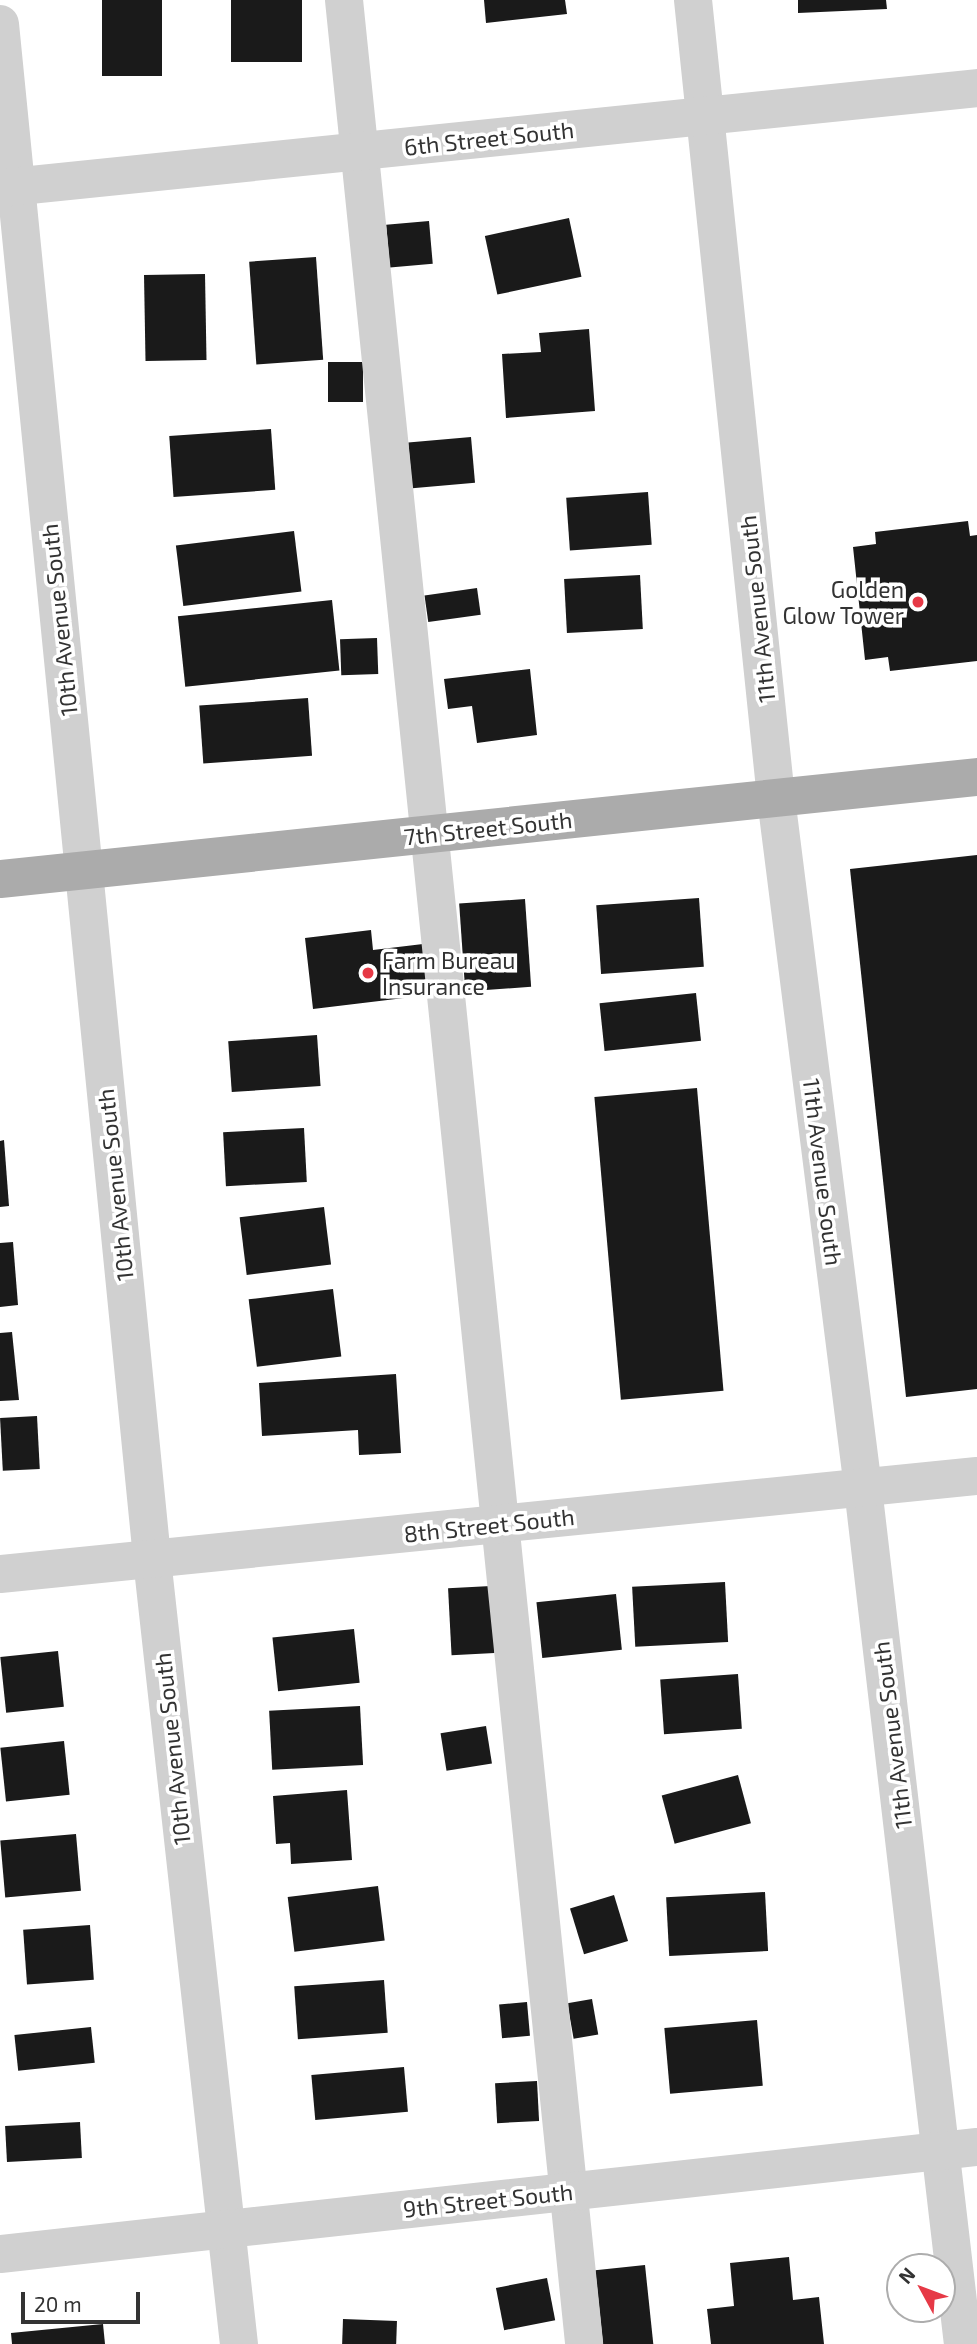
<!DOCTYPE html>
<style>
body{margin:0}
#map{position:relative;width:977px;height:2344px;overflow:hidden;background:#fff;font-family:"Exo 2",sans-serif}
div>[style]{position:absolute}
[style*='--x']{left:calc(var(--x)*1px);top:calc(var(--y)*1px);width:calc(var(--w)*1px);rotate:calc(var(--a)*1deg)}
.building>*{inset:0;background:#1a1a1a;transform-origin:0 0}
.minor>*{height:38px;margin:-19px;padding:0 19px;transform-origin:19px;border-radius:19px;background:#d0d0d0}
.major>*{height:38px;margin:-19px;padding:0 19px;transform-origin:19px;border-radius:19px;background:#ababab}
.dots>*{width:19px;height:19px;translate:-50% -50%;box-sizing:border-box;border:4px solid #fff;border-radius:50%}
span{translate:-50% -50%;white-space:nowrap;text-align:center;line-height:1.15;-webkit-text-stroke:7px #fff;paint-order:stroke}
.street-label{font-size:23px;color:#333}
.poi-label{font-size:23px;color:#333}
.right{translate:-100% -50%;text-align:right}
.left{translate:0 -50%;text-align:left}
.north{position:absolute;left:886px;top:2253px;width:70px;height:70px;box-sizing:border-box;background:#fff;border:2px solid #adadad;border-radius:50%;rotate:311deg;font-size:19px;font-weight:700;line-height:28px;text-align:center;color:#333}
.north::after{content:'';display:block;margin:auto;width:24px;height:32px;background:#e63946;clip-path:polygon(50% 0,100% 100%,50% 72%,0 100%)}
.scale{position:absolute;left:21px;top:2292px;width:119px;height:32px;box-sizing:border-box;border:4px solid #333;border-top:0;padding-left:9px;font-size:21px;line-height:24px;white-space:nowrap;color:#333;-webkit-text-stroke:5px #fff;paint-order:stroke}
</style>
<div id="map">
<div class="building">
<div style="left:102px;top:0;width:60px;height:76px"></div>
<div style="left:231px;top:0;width:71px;height:62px"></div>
<div style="clip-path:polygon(484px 0,565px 0,567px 14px,486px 23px)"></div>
<div style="clip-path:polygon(798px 0,886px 0,887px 9px,798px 13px)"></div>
<div style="left:569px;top:218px;width:60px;height:86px;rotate:78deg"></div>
<div style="left:429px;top:221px;width:43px;height:43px;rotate:85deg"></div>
<div style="left:316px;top:257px;width:103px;height:67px;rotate:86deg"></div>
<div style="left:205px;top:274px;width:86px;height:61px;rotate:89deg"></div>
<div style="clip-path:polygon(589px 329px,595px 411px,506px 418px,502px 354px,541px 352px,539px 333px)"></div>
<div style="left:328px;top:362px;width:35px;height:40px"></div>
<div style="left:271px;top:429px;width:61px;height:102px;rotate:86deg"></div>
<div style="left:471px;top:437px;width:46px;height:63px;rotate:85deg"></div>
<div style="left:648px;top:492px;width:53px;height:82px;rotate:86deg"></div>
<div style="clip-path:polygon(968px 521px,970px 536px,977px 535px,977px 661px,890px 671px,888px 657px,865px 660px,853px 547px,876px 544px,875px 532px)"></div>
<div style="left:294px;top:531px;width:61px;height:119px;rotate:83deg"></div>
<div style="left:640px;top:575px;width:54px;height:76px;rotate:87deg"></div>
<div style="left:477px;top:588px;width:27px;height:53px;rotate:82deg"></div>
<div style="left:332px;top:600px;width:71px;height:155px;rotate:84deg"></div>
<div style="left:377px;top:638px;width:36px;height:37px;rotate:88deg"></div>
<div style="clip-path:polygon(530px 669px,537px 735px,477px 743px,472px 706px,448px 709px,444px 679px)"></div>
<div style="left:308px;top:698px;width:58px;height:109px;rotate:86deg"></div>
<div style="clip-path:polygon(977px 855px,977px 1389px,906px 1397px,850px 869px)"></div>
<div style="left:699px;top:898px;width:69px;height:103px;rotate:86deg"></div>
<div style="left:525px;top:899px;width:88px;height:66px;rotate:86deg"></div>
<div style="clip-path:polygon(371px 930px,373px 950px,423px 944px,429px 995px,313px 1009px,305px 938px)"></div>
<div style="left:696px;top:993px;width:48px;height:97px;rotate:84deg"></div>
<div style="left:317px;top:1035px;width:51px;height:89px;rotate:86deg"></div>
<div style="left:697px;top:1088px;width:304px;height:103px;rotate:85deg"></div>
<div style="left:304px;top:1128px;width:54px;height:81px;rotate:87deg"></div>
<div style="clip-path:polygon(4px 1140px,9px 1206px,0 1207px,0 1141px)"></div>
<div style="left:324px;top:1207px;width:58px;height:85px;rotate:83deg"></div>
<div style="clip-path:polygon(13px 1242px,18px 1305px,0 1307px,0 1243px)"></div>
<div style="left:333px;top:1289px;width:68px;height:85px;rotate:83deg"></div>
<div style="clip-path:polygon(12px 1332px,19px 1400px,0 1401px,0 1333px)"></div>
<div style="clip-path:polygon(396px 1374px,401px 1453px,359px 1455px,358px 1430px,262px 1436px,259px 1383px)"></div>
<div style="left:37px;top:1416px;width:53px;height:37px;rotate:87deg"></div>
<div style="left:725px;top:1582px;width:60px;height:93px;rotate:87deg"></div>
<div style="left:491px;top:1586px;width:67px;height:43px;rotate:87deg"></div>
<div style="left:616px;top:1594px;width:56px;height:80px;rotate:84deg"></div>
<div style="left:354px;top:1629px;width:54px;height:82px;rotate:84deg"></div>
<div style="left:58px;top:1651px;width:56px;height:58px;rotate:84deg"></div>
<div style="left:738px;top:1674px;width:55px;height:78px;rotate:86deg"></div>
<div style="left:360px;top:1706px;width:59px;height:91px;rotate:87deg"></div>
<div style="left:486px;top:1726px;width:38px;height:46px;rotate:81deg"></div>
<div style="left:64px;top:1741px;width:54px;height:64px;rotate:84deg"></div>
<div style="left:738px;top:1775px;width:50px;height:79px;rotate:75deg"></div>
<div style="clip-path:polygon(347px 1790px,352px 1860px,291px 1864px,290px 1843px,276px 1844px,273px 1796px)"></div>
<div style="left:76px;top:1834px;width:57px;height:76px;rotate:85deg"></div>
<div style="left:378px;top:1886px;width:55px;height:91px;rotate:83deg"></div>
<div style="left:765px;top:1892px;width:59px;height:99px;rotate:87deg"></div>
<div style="left:614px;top:1895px;width:48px;height:46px;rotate:73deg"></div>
<div style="left:90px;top:1925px;width:55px;height:67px;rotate:86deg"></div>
<div style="left:384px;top:1980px;width:53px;height:90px;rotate:86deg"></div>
<div style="left:592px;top:1999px;width:36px;height:25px;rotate:80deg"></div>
<div style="left:527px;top:2002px;width:34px;height:28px;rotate:85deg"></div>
<div style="left:757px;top:2020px;width:66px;height:93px;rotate:85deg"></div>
<div style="left:91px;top:2027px;width:36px;height:77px;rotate:84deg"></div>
<div style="left:404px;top:2067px;width:45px;height:93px;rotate:85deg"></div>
<div style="left:537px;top:2081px;width:40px;height:42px;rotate:87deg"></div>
<div style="left:80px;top:2122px;width:36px;height:75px;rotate:87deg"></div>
<div style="clip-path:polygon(789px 2257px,793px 2300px,819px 2297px,824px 2344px,711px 2344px,707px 2309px,734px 2306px,730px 2263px)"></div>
<div style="left:645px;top:2265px;width:80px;height:50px;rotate:84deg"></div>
<div style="left:547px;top:2278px;width:43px;height:52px;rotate:79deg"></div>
<div style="left:343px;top:2319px;width:54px;height:25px;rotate:2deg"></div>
<div style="clip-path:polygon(103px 2324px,105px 2344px,12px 2344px,11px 2333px)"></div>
</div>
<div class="minor">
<div style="--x:344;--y:0;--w:2356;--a:84.15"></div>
<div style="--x:693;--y:0;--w:802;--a:84.06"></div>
<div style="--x:776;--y:798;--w:695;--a:82.81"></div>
<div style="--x:863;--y:1488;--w:862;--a:83.34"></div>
<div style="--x:0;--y:24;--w:1543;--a:84.34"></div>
<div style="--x:152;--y:1559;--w:790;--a:83.68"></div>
<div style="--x:0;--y:188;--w:982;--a:-5.84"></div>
<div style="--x:0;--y:1574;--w:982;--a:-5.73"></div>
<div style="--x:0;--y:2254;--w:983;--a:-6.25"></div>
</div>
<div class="major">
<div style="--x:0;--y:879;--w:982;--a:-5.96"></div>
</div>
<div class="dots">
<div style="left:918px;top:602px;background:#e63946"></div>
<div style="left:368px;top:973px;background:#e63946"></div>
</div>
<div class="street-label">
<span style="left:489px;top:138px;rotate:-6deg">6th Street South</span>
<span style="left:757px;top:609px;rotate:-96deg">11th Avenue South</span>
<span style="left:59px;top:620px;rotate:-96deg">10th Avenue South</span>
<span style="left:488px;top:828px;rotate:-6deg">7th Street South</span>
<span style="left:823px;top:1172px;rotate:83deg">11th Avenue South</span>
<span style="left:115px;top:1185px;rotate:-96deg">10th Avenue South</span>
<span style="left:489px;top:1525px;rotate:-6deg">8th Street South</span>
<span style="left:892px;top:1735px;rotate:-97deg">11th Avenue South</span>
<span style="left:172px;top:1749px;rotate:-96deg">10th Avenue South</span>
<span style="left:488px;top:2200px;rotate:-6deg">9th Street South</span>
</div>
<div class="poi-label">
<span class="right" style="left:904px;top:602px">Golden<br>Glow Tower</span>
<span class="left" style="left:382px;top:973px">Farm Bureau<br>Insurance</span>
</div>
<div class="north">N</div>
<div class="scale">20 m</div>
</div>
